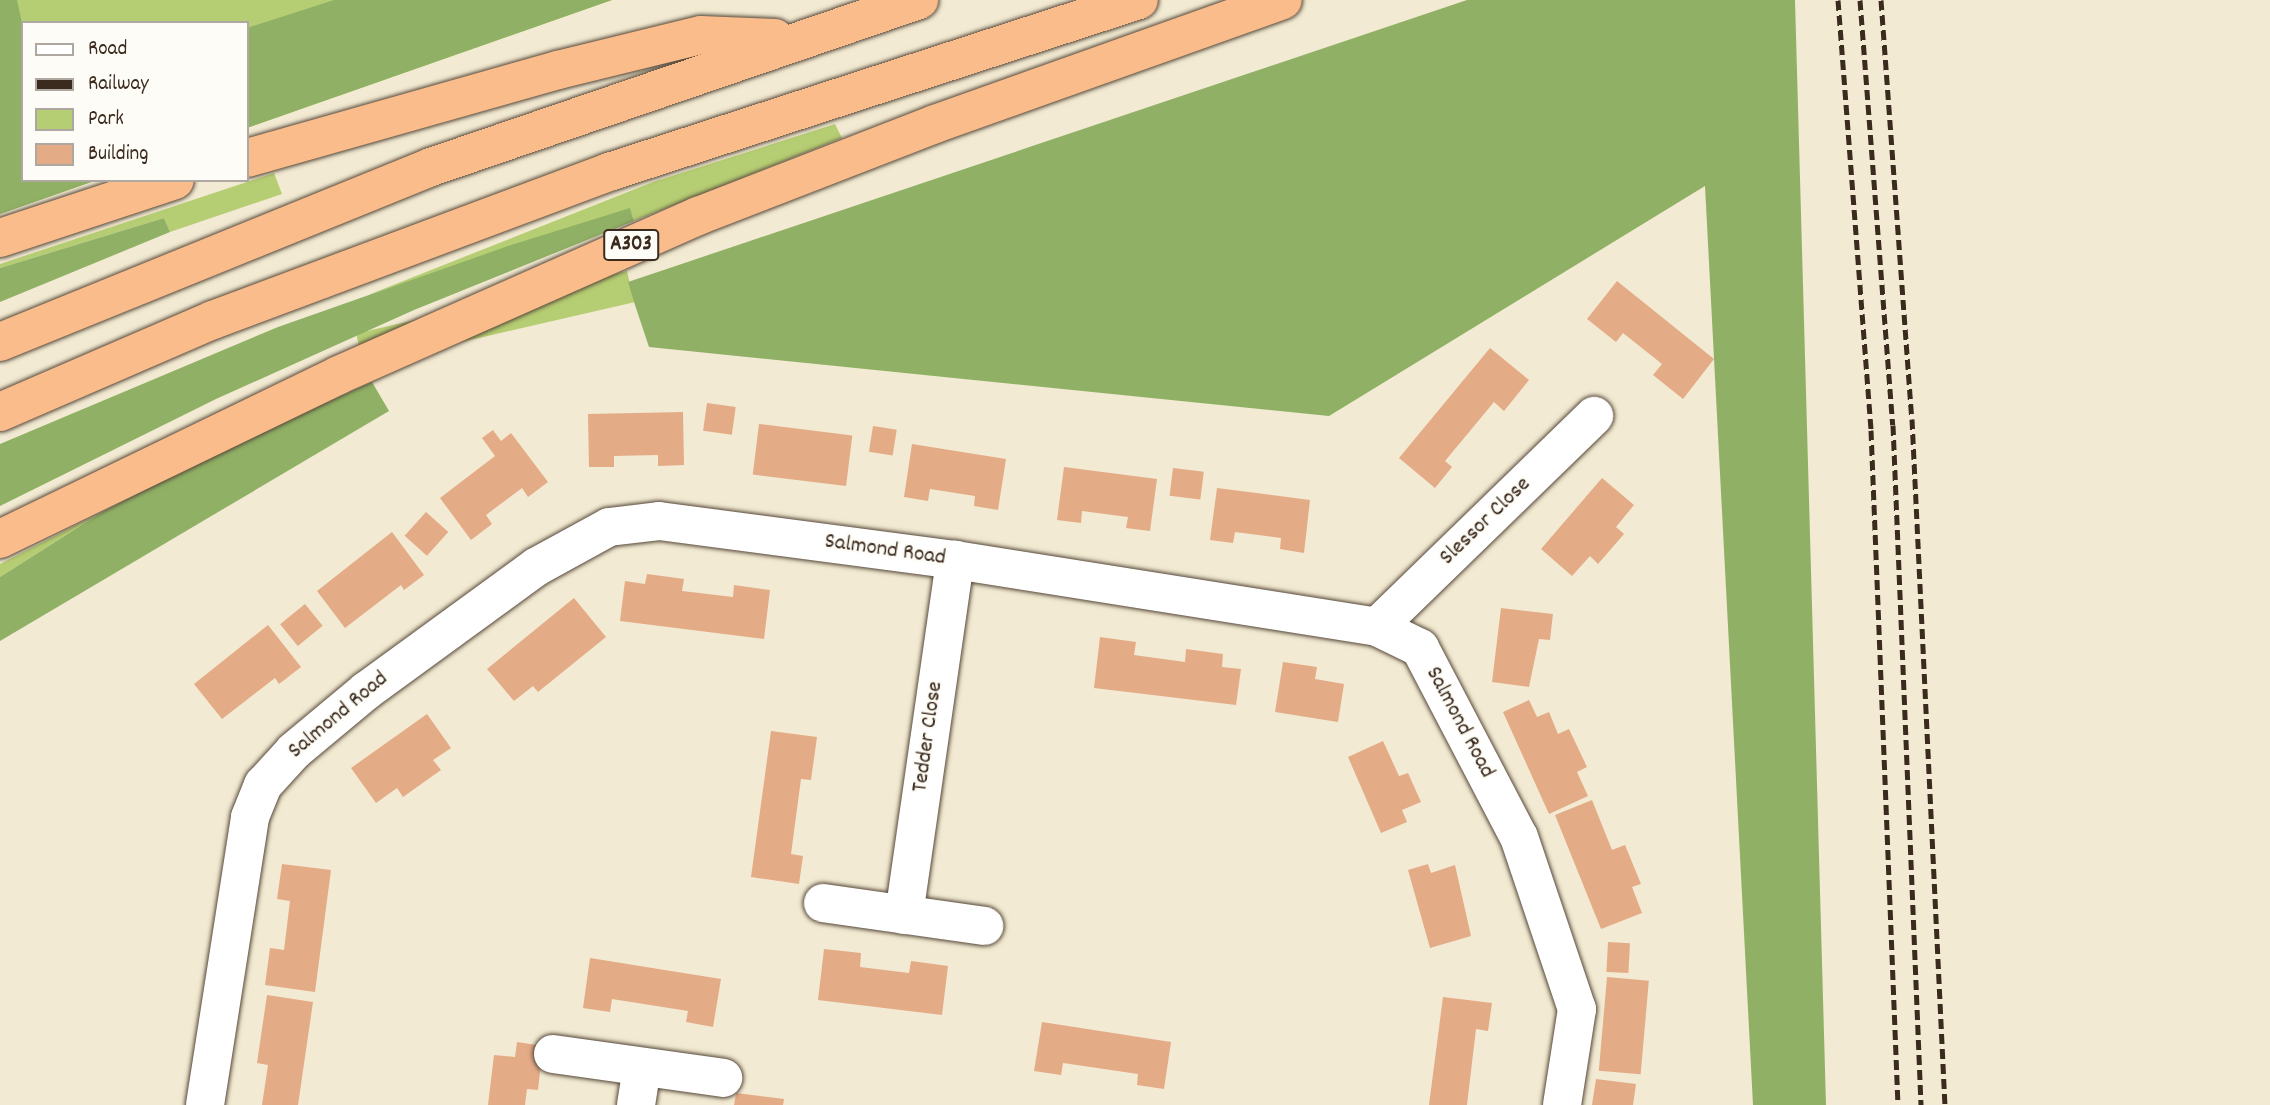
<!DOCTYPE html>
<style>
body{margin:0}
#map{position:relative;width:2270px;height:1105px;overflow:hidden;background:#f2ead2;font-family:Dekko,sans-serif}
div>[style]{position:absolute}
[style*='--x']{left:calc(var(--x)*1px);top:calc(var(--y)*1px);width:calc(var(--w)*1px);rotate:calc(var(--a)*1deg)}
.green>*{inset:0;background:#b6ce73;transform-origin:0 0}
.forest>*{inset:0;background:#90b165}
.building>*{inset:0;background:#e4ab87;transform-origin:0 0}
.roads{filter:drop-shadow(0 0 2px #564739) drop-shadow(0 0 2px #564739)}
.minor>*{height:38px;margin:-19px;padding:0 19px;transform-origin:19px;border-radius:19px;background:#fff}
.highway>*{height:38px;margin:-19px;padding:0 19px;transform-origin:19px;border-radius:19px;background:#f9bc8a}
.rail>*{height:5px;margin-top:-2.5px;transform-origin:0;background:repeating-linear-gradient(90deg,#3b2a1e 0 10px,transparent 0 15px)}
span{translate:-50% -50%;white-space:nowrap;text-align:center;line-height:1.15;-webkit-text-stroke:5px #fdfcf7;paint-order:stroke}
.shield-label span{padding:2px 5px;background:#fdfcf7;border:2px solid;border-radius:5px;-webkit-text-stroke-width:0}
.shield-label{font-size:21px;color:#3b2a1e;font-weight:700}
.street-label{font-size:23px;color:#3b2a1e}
.legend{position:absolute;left:21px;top:21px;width:228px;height:161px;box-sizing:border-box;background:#fdfcf7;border:2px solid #afa8a0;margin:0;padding:9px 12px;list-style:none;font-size:21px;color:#3b2a1e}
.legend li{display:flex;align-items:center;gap:14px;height:35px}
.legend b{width:35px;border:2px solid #afa8a0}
</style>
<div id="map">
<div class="green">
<div style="clip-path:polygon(0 0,612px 0,247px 128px,247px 23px,23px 23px,23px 180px,97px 180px,0 214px)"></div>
<div style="clip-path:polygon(835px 124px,842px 138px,634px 221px,630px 209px,368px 295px,653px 182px)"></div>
<div style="clip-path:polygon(274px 173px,282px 194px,170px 232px,164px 218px,0 268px,0 264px)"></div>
<div style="left:627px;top:271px;width:32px;height:278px;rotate:77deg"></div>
<div style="clip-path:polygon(104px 511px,0 577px,0 564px)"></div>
</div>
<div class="forest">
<div style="clip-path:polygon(0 0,17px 0,23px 27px,23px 180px,97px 180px,0 214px)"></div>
<div style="clip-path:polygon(334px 0,612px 0,247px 128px,247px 28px)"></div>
<div style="clip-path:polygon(1467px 0,1795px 0,1826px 1105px,1753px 1105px,1705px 186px,1329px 416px,649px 347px,634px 302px,628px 282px)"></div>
<div style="clip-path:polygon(630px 208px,634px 221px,414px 310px,216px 399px,0 506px,0 444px,278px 327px,511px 245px)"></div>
<div style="clip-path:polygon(164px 218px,170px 232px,0 302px,0 268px)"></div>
<div style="clip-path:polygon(372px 382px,389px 411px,0 641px,0 577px,104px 511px,232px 445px)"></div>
</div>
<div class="building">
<div style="clip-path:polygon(1617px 281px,1714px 359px,1683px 399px,1653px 375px,1662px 364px,1623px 333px,1616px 342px,1587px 319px)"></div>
<div style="clip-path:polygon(1490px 348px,1529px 380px,1504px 411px,1494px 402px,1445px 461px,1452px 467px,1435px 488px,1399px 458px)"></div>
<div style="left:707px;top:403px;width:29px;height:28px;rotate:8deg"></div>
<div style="clip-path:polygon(683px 412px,684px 465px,658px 466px,658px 455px,614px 456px,614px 467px,589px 467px,588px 414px)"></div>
<div style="left:759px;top:424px;width:94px;height:51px;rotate:7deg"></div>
<div style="left:873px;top:426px;width:24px;height:26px;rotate:9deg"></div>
<div style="clip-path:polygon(493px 430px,501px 441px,511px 433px,548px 482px,528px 497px,522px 488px,486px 515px,492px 524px,471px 540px,440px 498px,495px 456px,482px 438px)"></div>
<div style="clip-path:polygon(912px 444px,1006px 459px,998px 510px,974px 506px,975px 496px,930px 489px,928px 501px,904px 497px)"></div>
<div style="clip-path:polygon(1064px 467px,1157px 479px,1150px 531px,1126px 528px,1128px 517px,1082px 511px,1081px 523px,1057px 520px)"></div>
<div style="left:1173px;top:468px;width:31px;height:28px;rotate:7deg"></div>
<div style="clip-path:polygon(1602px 478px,1634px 505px,1616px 527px,1624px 534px,1598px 564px,1590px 556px,1572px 576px,1541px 549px)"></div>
<div style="clip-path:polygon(1217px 488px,1310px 500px,1304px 553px,1280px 549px,1281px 538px,1235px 532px,1233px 543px,1210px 540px)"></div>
<div style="left:426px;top:512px;width:30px;height:32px;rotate:42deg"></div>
<div style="clip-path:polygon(392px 532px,424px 575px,404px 590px,401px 585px,345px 628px,317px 591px)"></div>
<div style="clip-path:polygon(647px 574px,684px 579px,682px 591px,733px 597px,734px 585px,770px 590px,764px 639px,620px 621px,625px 581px,645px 584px)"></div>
<div style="clip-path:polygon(574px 598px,606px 637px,538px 692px,533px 686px,514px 701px,487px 669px)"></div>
<div style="left:305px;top:604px;width:28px;height:32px;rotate:51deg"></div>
<div style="clip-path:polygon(1501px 608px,1553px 614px,1550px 640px,1539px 639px,1529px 687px,1492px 682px)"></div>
<div style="clip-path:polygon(268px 625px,301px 667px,279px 684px,275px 678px,222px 719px,194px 684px)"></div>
<div style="clip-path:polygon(1100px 637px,1136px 642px,1134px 655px,1185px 662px,1186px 649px,1223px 654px,1222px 667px,1241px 669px,1236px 705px,1094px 688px)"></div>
<div style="clip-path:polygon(1283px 662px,1317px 667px,1315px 679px,1344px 684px,1338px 722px,1275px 712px)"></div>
<div style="clip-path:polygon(1529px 700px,1537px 717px,1549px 712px,1558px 734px,1569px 729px,1587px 767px,1577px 772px,1588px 796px,1549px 814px,1503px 712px)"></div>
<div style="clip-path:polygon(427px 714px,451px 748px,433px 760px,441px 770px,403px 797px,397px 788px,376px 803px,351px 768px)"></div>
<div style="clip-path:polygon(771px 731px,817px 737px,811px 780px,801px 779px,791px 854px,803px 856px,799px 884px,751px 877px)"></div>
<div style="clip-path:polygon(1383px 741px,1399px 776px,1408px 773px,1421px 802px,1402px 810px,1407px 822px,1381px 833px,1348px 757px)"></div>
<div style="clip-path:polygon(1592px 800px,1612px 850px,1625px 845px,1641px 884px,1632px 887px,1642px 913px,1601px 929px,1555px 815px)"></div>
<div style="clip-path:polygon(282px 864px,331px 870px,315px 992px,265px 985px,270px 948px,284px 950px,290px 901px,277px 899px)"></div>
<div style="clip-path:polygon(1428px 864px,1431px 873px,1455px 865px,1471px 936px,1430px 948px,1408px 870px)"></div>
<div style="left:1608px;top:942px;width:22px;height:30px;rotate:3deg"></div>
<div style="clip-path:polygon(824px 949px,861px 953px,860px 967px,909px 973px,911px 961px,948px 966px,942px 1015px,818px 1000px)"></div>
<div style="clip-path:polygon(590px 958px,721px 979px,713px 1027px,686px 1022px,688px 1011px,612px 999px,610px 1012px,583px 1008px)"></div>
<div style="left:1607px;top:977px;width:42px;height:94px;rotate:5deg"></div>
<div style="clip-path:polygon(267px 995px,313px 1002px,298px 1105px,262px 1105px,268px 1065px,257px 1063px)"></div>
<div style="clip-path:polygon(1443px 997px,1492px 1003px,1488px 1031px,1476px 1029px,1467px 1105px,1429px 1105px)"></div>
<div style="clip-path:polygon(1042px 1022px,1171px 1042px,1164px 1089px,1137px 1085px,1138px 1074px,1063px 1063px,1061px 1075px,1034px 1071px)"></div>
<div style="clip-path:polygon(517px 1042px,543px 1046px,538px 1090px,527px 1089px,525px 1105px,488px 1105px,494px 1055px,515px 1057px)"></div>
<div style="clip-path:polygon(1596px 1079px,1636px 1084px,1633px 1105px,1592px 1105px)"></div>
<div style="clip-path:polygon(736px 1093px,784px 1099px,783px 1105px,734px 1105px)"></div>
</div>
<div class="roads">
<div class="minor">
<div style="--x:1377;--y:627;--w:303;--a:-44.2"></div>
<div style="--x:823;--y:903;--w:163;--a:8.1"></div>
<div style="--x:904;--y:915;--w:359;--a:-81.8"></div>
<div style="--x:553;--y:1054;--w:172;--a:8"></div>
<div style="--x:205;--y:1105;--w:291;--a:-81.1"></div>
<div style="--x:250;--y:817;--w:35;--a:-68"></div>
<div style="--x:263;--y:785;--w:46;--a:-47.6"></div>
<div style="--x:294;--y:751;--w:94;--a:-39.8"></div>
<div style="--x:366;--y:691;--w:210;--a:-36.1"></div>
<div style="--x:536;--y:567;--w:83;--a:-28.7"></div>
<div style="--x:609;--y:527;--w:50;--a:-6.8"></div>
<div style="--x:659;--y:521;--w:299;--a:7.5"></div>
<div style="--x:955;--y:560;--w:427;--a:9"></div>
<div style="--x:1377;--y:627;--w:48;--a:26"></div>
<div style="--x:1420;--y:648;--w:213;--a:62.4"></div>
<div style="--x:1519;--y:837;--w:182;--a:71.4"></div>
<div style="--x:1577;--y:1009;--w:97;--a:98.9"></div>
<div style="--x:636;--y:1105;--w:38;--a:-81"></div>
</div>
<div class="highway">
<div style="--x:247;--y:158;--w:323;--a:-15.8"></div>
<div style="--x:558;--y:70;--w:147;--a:-13.8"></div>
<div style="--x:701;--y:35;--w:74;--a:2.3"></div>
<div style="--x:0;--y:238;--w:184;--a:-18.3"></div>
<div style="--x:0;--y:342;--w:465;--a:-22.1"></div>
<div style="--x:431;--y:167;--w:516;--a:-18.89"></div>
<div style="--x:0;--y:412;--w:232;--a:-23.4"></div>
<div style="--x:213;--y:320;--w:423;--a:-20.5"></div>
<div style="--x:609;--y:172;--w:557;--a:-17.98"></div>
<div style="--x:0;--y:539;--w:377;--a:-25.8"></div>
<div style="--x:339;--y:375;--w:393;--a:-23.9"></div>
<div style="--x:698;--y:216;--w:254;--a:-21.2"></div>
<div style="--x:935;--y:124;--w:369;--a:-19.6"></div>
</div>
</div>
<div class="rail">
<div style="--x:1838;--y:0;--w:431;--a:85.6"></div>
<div style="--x:1871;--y:430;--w:676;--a:87.71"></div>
<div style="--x:1860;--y:0;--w:426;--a:85.6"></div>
<div style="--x:1893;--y:425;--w:681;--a:87.64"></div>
<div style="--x:1881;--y:0;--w:420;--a:85.8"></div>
<div style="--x:1912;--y:419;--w:687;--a:87.25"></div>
</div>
<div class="shield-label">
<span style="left:631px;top:245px">A303</span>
</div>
<div class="street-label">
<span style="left:1486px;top:522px;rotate:-44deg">Slessor Close</span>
<span style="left:885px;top:551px;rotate:8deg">Salmond Road</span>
<span style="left:339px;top:716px;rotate:-40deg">Salmond Road</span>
<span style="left:1459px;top:723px;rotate:62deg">Salmond Road</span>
<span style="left:929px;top:737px;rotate:-82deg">Tedder Close</span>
</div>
<ul class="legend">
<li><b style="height:9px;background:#fff"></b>Road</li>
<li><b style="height:9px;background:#3b2a1e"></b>Railway</li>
<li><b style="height:19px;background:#b6ce73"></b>Park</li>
<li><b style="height:19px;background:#e4ab87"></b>Building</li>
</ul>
</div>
